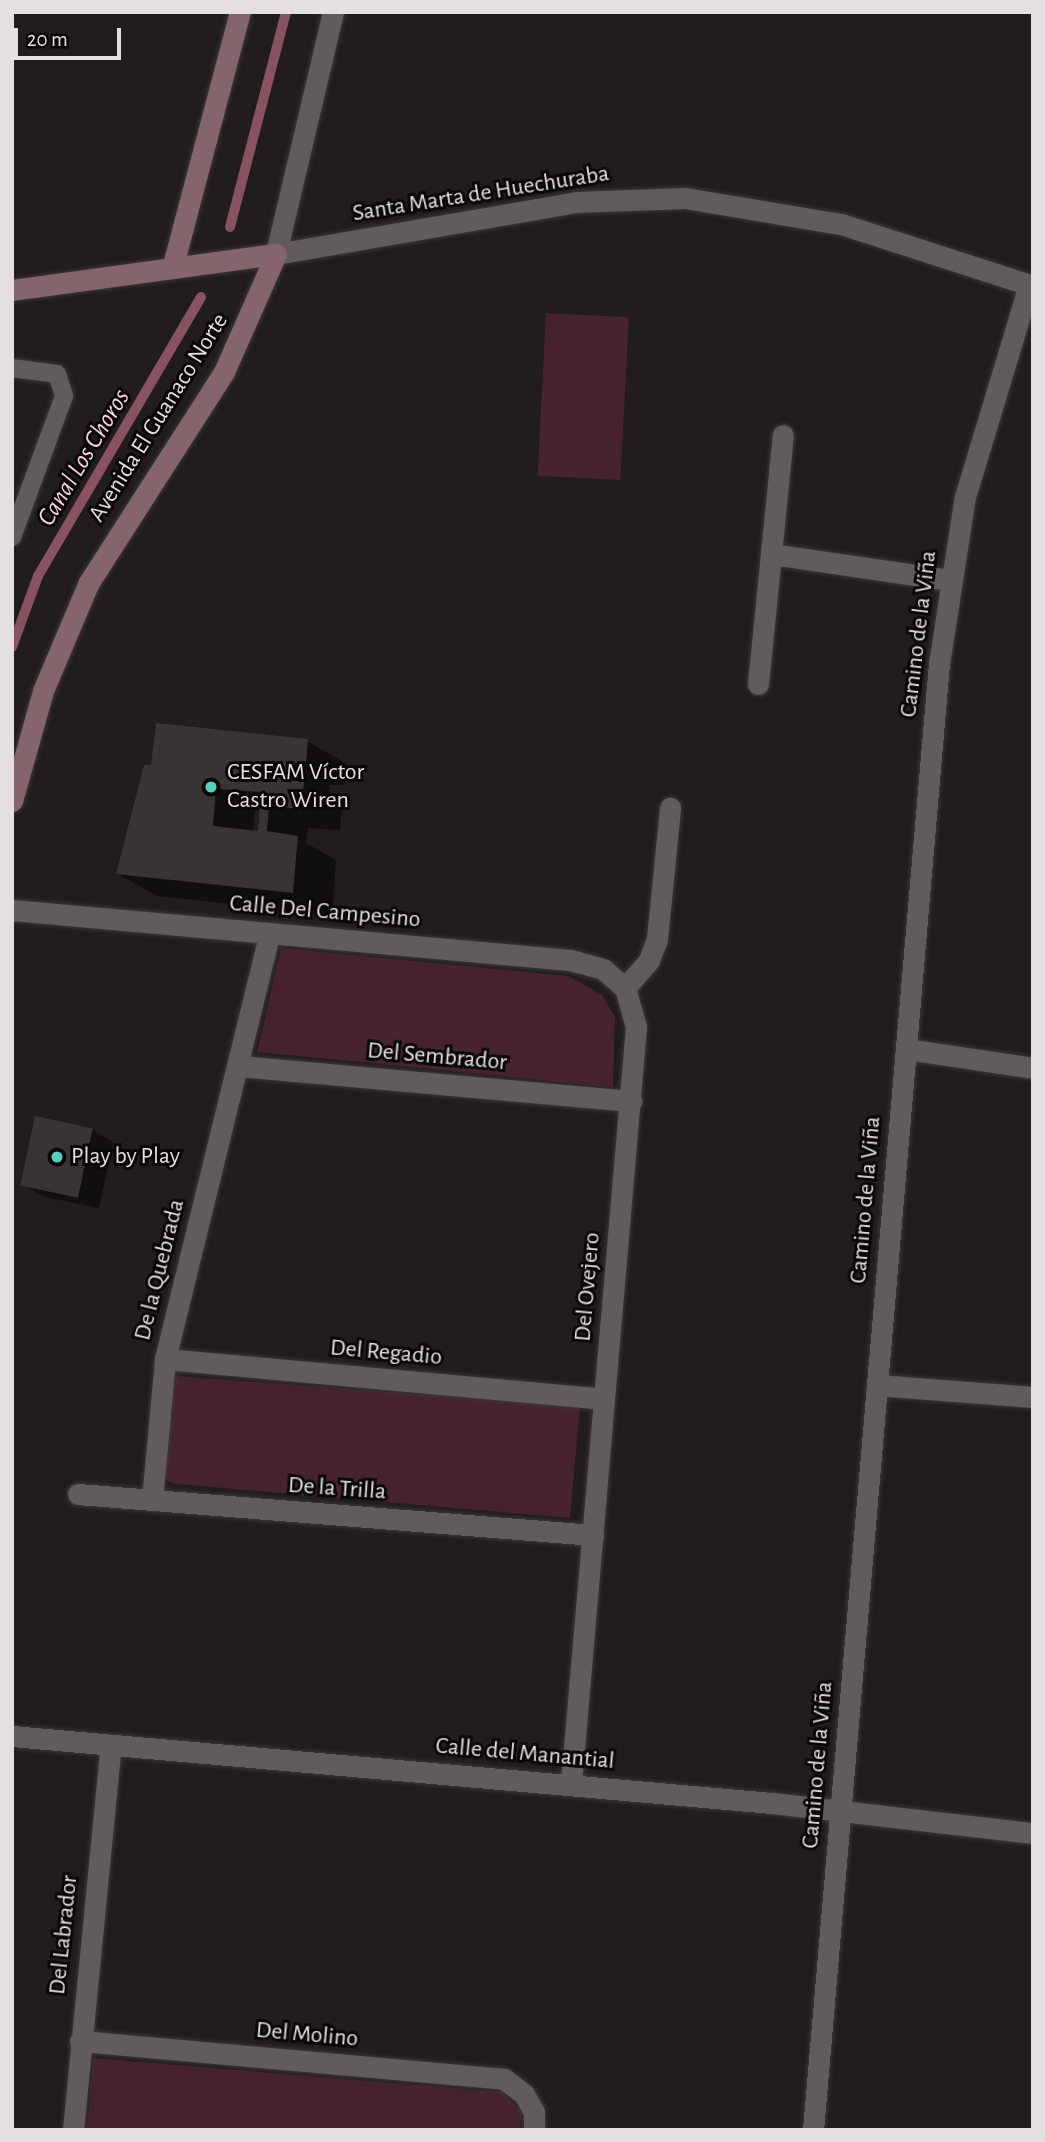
<!DOCTYPE html>
<meta charset="utf-8">
<style>
body{margin:0}
#map{position:relative;width:1045px;height:2142px;overflow:hidden;background:#211c1d;font-family:"Alegreya Sans",sans-serif}
div>[style]{position:absolute}
[style*='--x']{left:calc(var(--x)*1px);top:calc(var(--y)*1px);width:calc(var(--w)*1px);rotate:calc(var(--a)*1deg)}
.green>*{inset:0;background:#47232d;transform-origin:0 0}
.shadow>*{inset:0;background:#0007}
.stream>*{height:10px;margin:-5px;padding:0 5px;transform-origin:5px;border-radius:5px;background:#885260}
.building>*{inset:0;background:#393334;transform-origin:0 0}
.roads{filter:drop-shadow(0 0 2px #3b3738) drop-shadow(0 0 2px #3b3738)}
.lane>*{height:18px;margin:-9px;padding:0 9px;transform-origin:9px;border-radius:9px;background:#615b5c}
.street>*{height:21px;margin:-10.5px;padding:0 10.5px;transform-origin:10.5px;border-radius:10.5px;background:#615b5c}
.secondary>*{height:21px;margin:-10.5px;padding:0 10.5px;transform-origin:10.5px;border-radius:10.5px;background:#85646c}
.dots>*{width:19px;height:19px;translate:-50% -50%;box-sizing:border-box;border:4px solid #090708;border-radius:50%}
span{translate:-50% -50%;white-space:nowrap;text-align:center;line-height:1.15;-webkit-text-stroke:6px #090708;paint-order:stroke}
.street-label{font-size:24px;color:#e4e0e1}
.poi-label{font-size:24px;color:#e4e0e1}
.left{translate:0 -50%;text-align:left}
.water-label{font-size:26px;color:#f9d4dc;font-style:italic}
.frame{position:absolute;inset:0;border:14px solid #e4e0e1;pointer-events:none}
.scale{position:absolute;left:14px;top:28px;width:107px;height:32px;box-sizing:border-box;border:4px solid #e4e0e1;border-top:0;padding-left:9px;font-size:21px;line-height:24px;white-space:nowrap;color:#e4e0e1;-webkit-text-stroke:5px #090708;paint-order:stroke}
</style>
<div id="map">
<div class="green">
<div style="left:546px;top:313px;width:83px;height:163px;rotate:3deg"></div>
<div style="clip-path:polygon(281px 948px,569px 976px,603px 996px,615px 1017px,613px 1087px,257px 1052px)"></div>
<div style="clip-path:polygon(176px 1376px,580px 1406px,570px 1518px,176px 1484px,157px 1477px)"></div>
<div style="clip-path:polygon(93px 2058px,502px 2092px,522px 2111px,520px 2130px,87px 2130px)"></div>
</div>
<div class="shadow">
<div style="clip-path:polygon(12px 494px,29px 503px,12px 558px)"></div>
<div style="clip-path:polygon(evenodd,307px 741px,347px 764px,345px 785px,330px 785px,329px 798px,342px 806px,340px 830px,308px 828px,306px 843px,336px 860px,332px 915px,157px 896px,118px 874px,145px 766px,307px 741px,255px 810px,261px 811px,259px 833px,253px 832px,255px 810px)"></div>
<div style="clip-path:polygon(92px 1130px,113px 1142px,99px 1208px,45px 1197px,24px 1185px)"></div>
</div>
<div class="stream">
<div style="--x:230;--y:227;--w:222;--a:-75.4"></div>
<div style="--x:12;--y:647;--w:76;--a:-69.9"></div>
<div style="--x:38;--y:576;--w:323;--a:-59.7"></div>
</div>
<div class="building">
<div style="clip-path:polygon(evenodd,156px 723px,308px 739px,306px 763px,291px 763px,289px 780px,304px 782px,301px 809px,269px 806px,267px 831px,298px 836px,293px 893px,116px 874px,144px 765px,151px 765px,156px 723px,216px 789px,261px 792px,258px 831px,213px 826px,216px 789px)"></div>
<div style="left:35px;top:1116px;width:59px;height:71px;rotate:12deg"></div>
</div>
<div class="roads">
<div class="lane">
<div style="--x:12;--y:368;--w:45;--a:7.6"></div>
<div style="--x:57;--y:374;--w:23;--a:72"></div>
<div style="--x:64;--y:396;--w:150;--a:110.2"></div>
</div>
<div class="street">
<div style="--x:333;--y:12;--w:249;--a:103.3"></div>
<div style="--x:276;--y:254;--w:304;--a:-9.8"></div>
<div style="--x:576;--y:202;--w:109;--a:-2.1"></div>
<div style="--x:685;--y:198;--w:158;--a:9.5"></div>
<div style="--x:841;--y:224;--w:202;--a:17.9"></div>
<div style="--x:771;--y:554;--w:180;--a:8.3"></div>
<div style="--x:758;--y:684;--w:250;--a:-84.3"></div>
<div style="--x:12;--y:910;--w:560;--a:5.12"></div>
<div style="--x:570;--y:960;--w:34;--a:15"></div>
<div style="--x:603;--y:969;--w:29;--a:41"></div>
<div style="--x:625;--y:988;--w:41;--a:74.2"></div>
<div style="--x:636;--y:1027;--w:760;--a:94.91"></div>
<div style="--x:625;--y:988;--w:37;--a:-49"></div>
<div style="--x:649;--y:960;--w:22;--a:-69"></div>
<div style="--x:657;--y:939;--w:132;--a:-84.3"></div>
<div style="--x:906;--y:1049;--w:128;--a:8.5"></div>
<div style="--x:238;--y:1066;--w:395;--a:5.1"></div>
<div style="--x:165;--y:1359;--w:440;--a:5.2"></div>
<div style="--x:877;--y:1385;--w:156;--a:4.4"></div>
<div style="--x:78;--y:1494;--w:517;--a:4.55"></div>
<div style="--x:152;--y:1500;--w:142;--a:-84.7"></div>
<div style="--x:165;--y:1359;--w:438;--a:-76.2"></div>
<div style="--x:12;--y:1736;--w:763;--a:5.04"></div>
<div style="--x:772;--y:1803;--w:263;--a:6.6"></div>
<div style="--x:80;--y:2041;--w:426;--a:5.1"></div>
<div style="--x:504;--y:2079;--w:25;--a:37"></div>
<div style="--x:524;--y:2094;--w:21;--a:61"></div>
<div style="--x:534;--y:2112;--w:18;--a:90"></div>
<div style="--x:73;--y:2130;--w:387;--a:-84.4"></div>
<div style="--x:813;--y:2130;--w:1471;--a:-85.09"></div>
<div style="--x:939;--y:664;--w:169;--a:-81.2"></div>
<div style="--x:965;--y:497;--w:221;--a:-73.2"></div>
</div>
<div class="secondary">
<div style="--x:173;--y:265;--w:262;--a:-75.2"></div>
<div style="--x:12;--y:290;--w:266;--a:-7.8"></div>
<div style="--x:276;--y:254;--w:129;--a:113.8"></div>
<div style="--x:224;--y:372;--w:250;--a:122.7"></div>
<div style="--x:89;--y:582;--w:118;--a:112.9"></div>
<div style="--x:43;--y:691;--w:114;--a:105.7"></div>
</div>
</div>
<div class="dots">
<div style="left:211px;top:787px;background:#59cebf"></div>
<div style="left:57px;top:1157px;background:#59cebf"></div>
</div>
<div class="street-label">
<span style="left:481px;top:194px;rotate:-9deg">Santa Marta de Huechuraba</span>
<span style="left:159px;top:418px;rotate:-58deg">Avenida El Guanaco Norte</span>
<span style="left:919px;top:634px;rotate:-83deg">Camino de la Viña</span>
<span style="left:325px;top:912px;rotate:5deg">Calle Del Campesino</span>
<span style="left:437px;top:1057px;rotate:5deg">Del Sembrador</span>
<span style="left:866px;top:1200px;rotate:-85deg">Camino de la Viña</span>
<span style="left:160px;top:1270px;rotate:-76deg">De la Quebrada</span>
<span style="left:588px;top:1287px;rotate:-85deg">Del Ovejero</span>
<span style="left:386px;top:1353px;rotate:5deg">Del Regadio</span>
<span style="left:337px;top:1489px;rotate:4deg">De la Trilla</span>
<span style="left:525px;top:1754px;rotate:5deg">Calle del Manantial</span>
<span style="left:818px;top:1765px;rotate:-85deg">Camino de la Viña</span>
<span style="left:64px;top:1935px;rotate:-84deg">Del Labrador</span>
<span style="left:307px;top:2035px;rotate:5deg">Del Molino</span>
</div>
<div class="poi-label">
<span class="left" style="left:227px;top:787px">CESFAM Víctor<br>Castro Wiren</span>
<span class="left" style="left:71px;top:1157px">Play by Play</span>
</div>
<div class="water-label">
<span style="left:84px;top:458px;rotate:-59deg">Canal Los Choros</span>
</div>
<div class="frame"></div>
<div class="scale">20 m</div>
</div>
